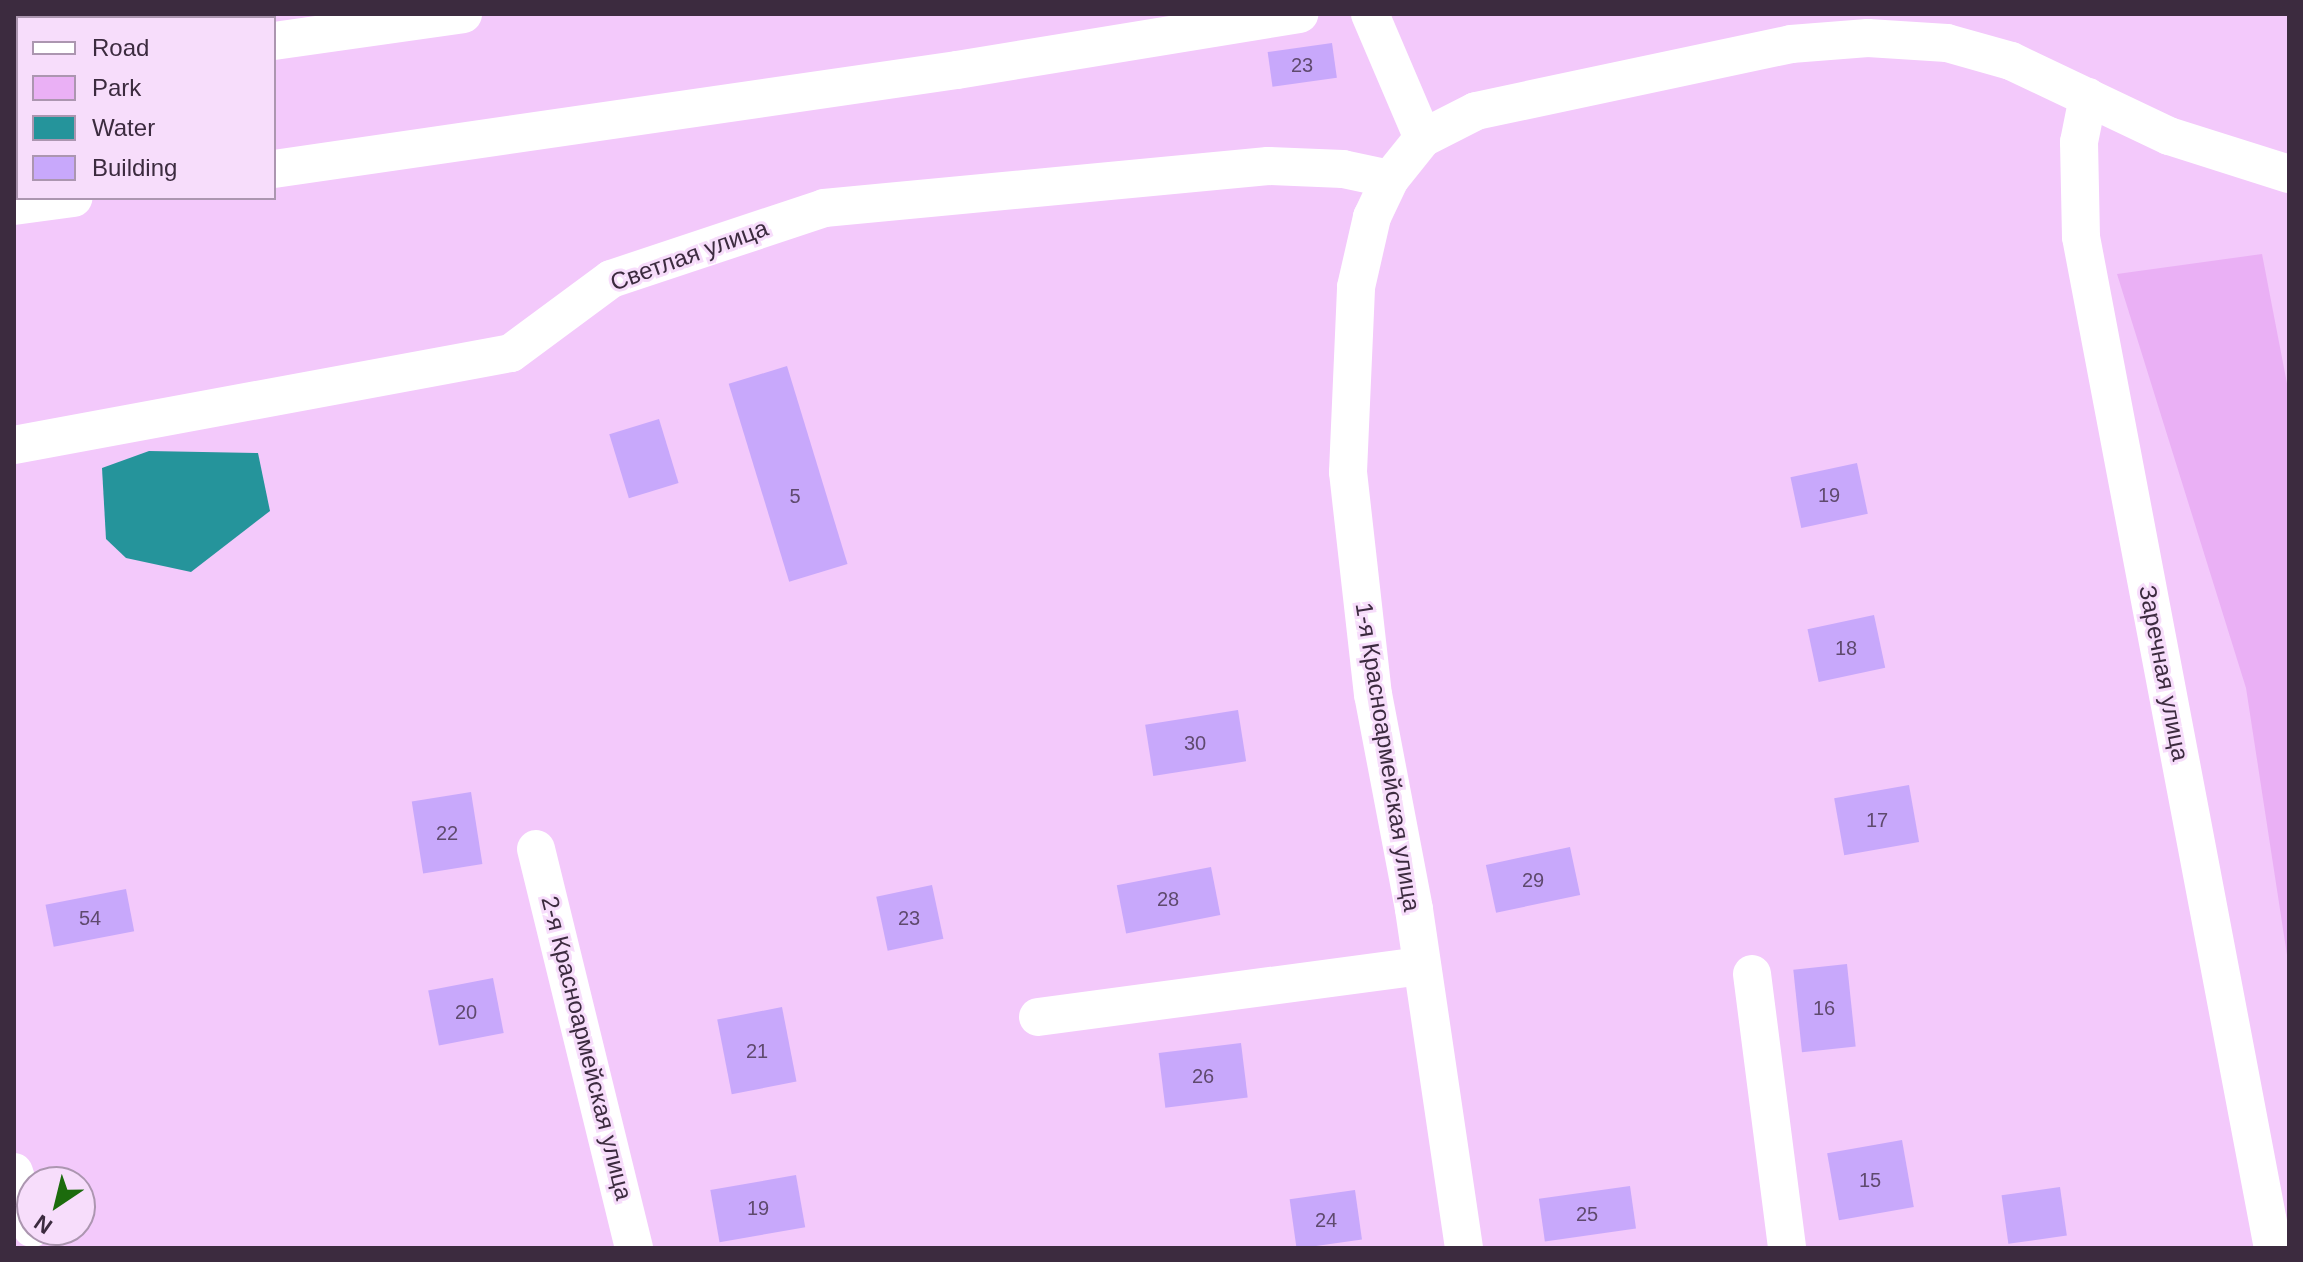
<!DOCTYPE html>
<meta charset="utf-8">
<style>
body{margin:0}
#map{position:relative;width:2303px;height:1262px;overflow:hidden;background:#f3c9fb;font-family:Arial,sans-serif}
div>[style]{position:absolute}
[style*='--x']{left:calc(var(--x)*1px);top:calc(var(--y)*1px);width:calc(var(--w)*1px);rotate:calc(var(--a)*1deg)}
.green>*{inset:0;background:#eab0f5}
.water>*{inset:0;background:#25949b}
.building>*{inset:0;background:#c8a8fb;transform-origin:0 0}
.minor>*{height:38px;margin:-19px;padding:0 19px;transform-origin:19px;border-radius:19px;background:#fff}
span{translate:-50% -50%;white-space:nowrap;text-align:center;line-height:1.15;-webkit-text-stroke:6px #f7ddfb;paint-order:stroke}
.number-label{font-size:20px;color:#5f4a6e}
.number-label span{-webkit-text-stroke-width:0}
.street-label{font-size:24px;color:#3c2b3f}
.frame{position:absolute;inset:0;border:16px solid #3c2b3f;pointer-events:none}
.legend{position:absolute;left:16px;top:16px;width:260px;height:184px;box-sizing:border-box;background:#f7ddfb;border:2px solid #ac96b0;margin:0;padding:10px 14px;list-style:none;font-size:24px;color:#3c2b3f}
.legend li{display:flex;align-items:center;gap:16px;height:40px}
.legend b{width:40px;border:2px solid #ac96b0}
.north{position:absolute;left:16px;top:1166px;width:80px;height:80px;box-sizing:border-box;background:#f7ddfb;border:2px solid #ac96b0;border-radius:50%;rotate:215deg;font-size:22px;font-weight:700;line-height:32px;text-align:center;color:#3c2b3f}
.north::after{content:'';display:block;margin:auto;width:28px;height:36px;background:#1c6b0d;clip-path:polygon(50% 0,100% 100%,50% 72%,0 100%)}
</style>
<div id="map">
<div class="green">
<div style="clip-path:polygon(2262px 254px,2289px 394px,2289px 968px,2246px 688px,2117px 274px)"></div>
</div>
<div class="water">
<div style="clip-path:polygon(149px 451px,258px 453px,270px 511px,191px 572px,126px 558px,106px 539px,102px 468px)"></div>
</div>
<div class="building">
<div style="left:1332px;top:43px;width:35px;height:65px;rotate:82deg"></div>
<div style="left:787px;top:366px;width:207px;height:61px;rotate:73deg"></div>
<div style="left:659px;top:419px;width:67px;height:52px;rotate:73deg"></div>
<div style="left:1857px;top:463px;width:52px;height:68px;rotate:78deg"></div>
<div style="left:1874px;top:615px;width:54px;height:68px;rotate:78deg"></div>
<div style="left:1238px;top:710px;width:52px;height:94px;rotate:81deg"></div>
<div style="left:1909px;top:785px;width:58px;height:76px;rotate:80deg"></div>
<div style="left:471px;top:792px;width:73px;height:60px;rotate:81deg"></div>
<div style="left:1570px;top:847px;width:49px;height:86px;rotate:78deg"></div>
<div style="left:1211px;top:867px;width:49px;height:96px;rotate:79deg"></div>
<div style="left:932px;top:885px;width:55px;height:57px;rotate:78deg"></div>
<div style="left:126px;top:889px;width:43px;height:82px;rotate:79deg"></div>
<div style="left:1847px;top:964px;width:83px;height:54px;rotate:84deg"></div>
<div style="left:493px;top:978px;width:56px;height:66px;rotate:79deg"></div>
<div style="left:782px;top:1007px;width:76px;height:66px;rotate:79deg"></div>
<div style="left:1241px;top:1043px;width:55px;height:83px;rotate:83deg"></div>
<div style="left:1902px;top:1140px;width:68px;height:76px;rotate:80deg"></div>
<div style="left:796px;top:1175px;width:53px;height:87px;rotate:80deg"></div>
<div style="left:1630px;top:1186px;width:43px;height:92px;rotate:82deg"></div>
<div style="left:2060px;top:1187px;width:49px;height:59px;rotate:82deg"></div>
<div style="left:1355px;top:1190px;width:50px;height:66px;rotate:82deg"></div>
</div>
<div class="minor">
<div style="--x:1370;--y:14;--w:135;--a:66.9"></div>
<div style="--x:274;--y:41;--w:191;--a:-8.1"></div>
<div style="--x:14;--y:79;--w:4;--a:-14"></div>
<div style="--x:2088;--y:97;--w:46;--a:101.3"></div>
<div style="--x:2079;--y:142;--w:95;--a:88.8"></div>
<div style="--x:2081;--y:237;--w:1029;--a:79.25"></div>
<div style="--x:274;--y:169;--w:690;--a:-8.25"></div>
<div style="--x:957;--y:70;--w:347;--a:-9.3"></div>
<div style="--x:14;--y:206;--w:60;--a:-7.7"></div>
<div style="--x:14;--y:445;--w:505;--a:-10.49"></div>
<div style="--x:511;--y:353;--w:124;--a:-36.5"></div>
<div style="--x:611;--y:279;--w:225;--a:-18.4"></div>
<div style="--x:824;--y:208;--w:446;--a:-5.4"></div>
<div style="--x:1268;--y:166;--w:75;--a:2.3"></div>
<div style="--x:1343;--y:169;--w:48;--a:12"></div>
<div style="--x:536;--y:849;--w:411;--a:76.2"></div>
<div style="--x:1752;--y:974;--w:276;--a:82.7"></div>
<div style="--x:1038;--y:1017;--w:387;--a:-7.6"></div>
<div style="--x:14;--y:1172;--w:59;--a:72.2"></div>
<div style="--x:1464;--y:1248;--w:343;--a:-98.4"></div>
<div style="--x:1414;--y:909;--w:218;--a:-100.8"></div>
<div style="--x:1373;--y:695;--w:224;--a:-96.4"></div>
<div style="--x:1348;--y:472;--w:185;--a:-87.5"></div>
<div style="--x:1356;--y:287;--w:72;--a:-77.1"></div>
<div style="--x:1372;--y:217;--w:42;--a:-64.7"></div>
<div style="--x:1390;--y:179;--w:53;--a:-51.2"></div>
<div style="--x:1423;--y:138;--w:59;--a:-27"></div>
<div style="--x:1476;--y:111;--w:322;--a:-12"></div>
<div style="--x:1791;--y:44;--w:77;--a:-4.5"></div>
<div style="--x:1868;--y:38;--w:79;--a:3.6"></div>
<div style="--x:1947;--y:43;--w:66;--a:15.7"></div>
<div style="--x:2011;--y:61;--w:175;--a:25.4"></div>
<div style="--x:2169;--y:136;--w:126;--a:17.6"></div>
</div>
<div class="number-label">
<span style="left:1302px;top:65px">23</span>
<span style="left:1829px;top:495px">19</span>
<span style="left:795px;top:496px">5</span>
<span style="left:1846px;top:648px">18</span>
<span style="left:1195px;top:743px">30</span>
<span style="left:1877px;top:820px">17</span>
<span style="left:447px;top:833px">22</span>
<span style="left:1533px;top:880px">29</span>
<span style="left:1168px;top:899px">28</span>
<span style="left:90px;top:918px">54</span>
<span style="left:909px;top:918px">23</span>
<span style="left:1824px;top:1008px">16</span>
<span style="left:466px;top:1012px">20</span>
<span style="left:757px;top:1051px">21</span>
<span style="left:1203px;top:1076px">26</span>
<span style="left:1870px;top:1180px">15</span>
<span style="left:758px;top:1208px">19</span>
<span style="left:1587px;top:1214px">25</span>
<span style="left:1326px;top:1220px">24</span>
</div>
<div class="street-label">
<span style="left:689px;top:255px;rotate:-20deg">Светлая улица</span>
<span style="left:2164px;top:673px;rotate:79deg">Заречная улица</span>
<span style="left:1388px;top:757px;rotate:81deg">1-я Красноармейская улица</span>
<span style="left:587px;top:1048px;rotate:76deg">2-я Красноармейская улица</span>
</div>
<div class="frame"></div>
<ul class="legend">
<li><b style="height:10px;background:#fff"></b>Road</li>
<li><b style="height:22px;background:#eab0f5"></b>Park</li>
<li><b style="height:22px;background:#25949b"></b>Water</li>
<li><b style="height:22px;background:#c8a8fb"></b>Building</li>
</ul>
<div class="north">N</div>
</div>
